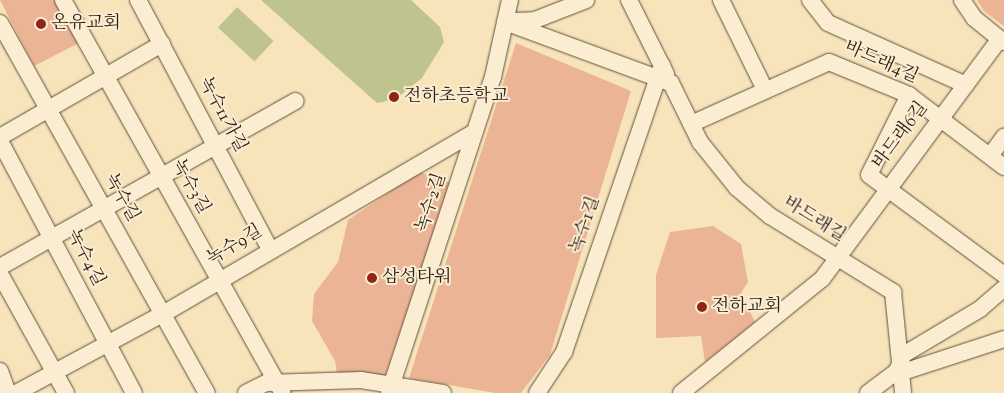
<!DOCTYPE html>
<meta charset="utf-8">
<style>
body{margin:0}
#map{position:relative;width:1004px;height:393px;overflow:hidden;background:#f8e4ba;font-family:"Sorts Mill Goudy","Noto Serif KR",serif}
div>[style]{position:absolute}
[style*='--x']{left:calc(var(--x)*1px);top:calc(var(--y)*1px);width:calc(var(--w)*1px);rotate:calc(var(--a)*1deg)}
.green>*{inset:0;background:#bfc48e;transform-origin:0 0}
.building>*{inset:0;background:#ebb495}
.roads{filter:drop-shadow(0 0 1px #60503d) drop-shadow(0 0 1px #60503d)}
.street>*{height:16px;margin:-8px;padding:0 8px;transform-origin:8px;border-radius:8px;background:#faedd2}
.dots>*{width:14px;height:14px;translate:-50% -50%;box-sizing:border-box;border:2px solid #faedd2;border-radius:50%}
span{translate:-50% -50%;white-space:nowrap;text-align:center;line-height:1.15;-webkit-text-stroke:4px #faedd2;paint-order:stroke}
.poi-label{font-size:18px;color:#2d1e13}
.left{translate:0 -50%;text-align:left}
.street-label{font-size:18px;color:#2d1e13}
</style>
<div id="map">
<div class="green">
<div style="clip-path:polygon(261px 0,411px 0,440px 27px,444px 42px,422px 78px,396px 99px,377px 103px)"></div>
<div style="left:237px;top:7px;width:50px;height:28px;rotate:43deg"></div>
</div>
<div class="building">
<div style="clip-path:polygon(0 0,59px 0,83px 41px,34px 66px)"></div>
<div style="clip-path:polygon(977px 0,1004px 0,1004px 26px,984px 11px)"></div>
<div style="clip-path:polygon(516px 43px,631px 91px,550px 355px,521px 393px,495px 393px,409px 378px)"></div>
<div style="clip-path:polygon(419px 172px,451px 183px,384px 379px,338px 380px,335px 361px,312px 321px,314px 294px,338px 262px,348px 220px)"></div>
<div style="clip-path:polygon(713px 226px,741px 244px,748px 282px,741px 293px,755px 322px,705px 362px,701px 336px,656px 338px,656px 275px,670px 232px)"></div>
</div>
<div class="roads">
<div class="street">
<div style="--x:63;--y:0;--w:450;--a:60.8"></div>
<div style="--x:138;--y:0;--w:282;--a:62.1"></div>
<div style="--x:629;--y:0;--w:83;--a:63.4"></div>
<div style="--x:721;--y:0;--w:100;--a:63.9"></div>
<div style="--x:810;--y:0;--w:29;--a:52"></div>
<div style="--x:828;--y:23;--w:151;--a:24.2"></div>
<div style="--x:962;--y:0;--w:22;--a:56"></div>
<div style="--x:974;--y:18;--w:38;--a:39"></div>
<div style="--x:512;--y:21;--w:23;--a:-2"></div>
<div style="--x:535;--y:20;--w:55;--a:-21.4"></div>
<div style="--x:505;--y:22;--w:177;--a:20.2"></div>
<div style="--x:671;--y:83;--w:66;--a:63.8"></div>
<div style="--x:700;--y:142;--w:59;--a:51.2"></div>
<div style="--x:737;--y:188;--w:43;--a:40.3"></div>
<div style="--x:770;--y:216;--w:145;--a:31.7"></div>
<div style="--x:893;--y:292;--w:101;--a:84.3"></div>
<div style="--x:0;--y:23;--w:424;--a:60.8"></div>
<div style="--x:909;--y:95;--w:89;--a:116.6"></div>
<div style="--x:869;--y:175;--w:168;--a:36.5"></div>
<div style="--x:691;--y:124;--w:151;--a:-24.2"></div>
<div style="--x:829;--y:62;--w:87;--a:22.4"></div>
<div style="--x:909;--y:95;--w:119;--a:37.2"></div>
<div style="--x:0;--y:137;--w:187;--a:-29.9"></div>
<div style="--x:0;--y:141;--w:285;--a:62"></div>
<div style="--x:990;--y:156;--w:24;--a:-54"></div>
<div style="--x:0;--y:267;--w:339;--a:-29.3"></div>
<div style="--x:0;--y:274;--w:136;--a:61"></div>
<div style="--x:0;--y:371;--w:23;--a:70"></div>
<div style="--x:903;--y:372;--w:106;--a:-18.1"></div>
<div style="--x:16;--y:393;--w:167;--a:-28.3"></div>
<div style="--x:163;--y:314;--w:361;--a:-30.3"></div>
<div style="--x:246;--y:393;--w:22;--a:-27"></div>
<div style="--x:266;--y:383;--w:95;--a:-1.8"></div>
<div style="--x:361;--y:380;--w:83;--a:9"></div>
<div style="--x:389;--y:393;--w:333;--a:-71.8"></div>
<div style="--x:493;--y:77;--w:79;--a:-77.6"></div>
<div style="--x:537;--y:393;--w:49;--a:-56.6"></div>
<div style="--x:564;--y:352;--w:303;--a:-71.1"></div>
<div style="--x:681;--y:393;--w:181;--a:-39"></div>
<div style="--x:822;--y:279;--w:297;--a:-53.5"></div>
<div style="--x:868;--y:393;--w:36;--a:-37"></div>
<div style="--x:897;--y:371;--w:17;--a:-69"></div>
<div style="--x:903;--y:355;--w:90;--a:-30.9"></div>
<div style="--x:980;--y:309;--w:32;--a:-41"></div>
</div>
</div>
<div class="dots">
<div style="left:41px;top:24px;background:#8f2418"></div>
<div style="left:394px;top:97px;background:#8f2418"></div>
<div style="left:372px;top:278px;background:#8f2418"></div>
<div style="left:702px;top:307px;background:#8f2418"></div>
</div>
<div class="poi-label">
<span class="left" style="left:51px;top:24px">온유교회</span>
<span class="left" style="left:404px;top:97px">전하초등학교</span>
<span class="left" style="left:382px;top:278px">삼성타워</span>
<span class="left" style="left:712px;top:307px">전하교회</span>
</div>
<div class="street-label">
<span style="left:881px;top:63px;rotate:24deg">바드래4길</span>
<span style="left:222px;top:115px;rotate:62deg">녹수11가길</span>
<span style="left:901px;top:136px;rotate:-53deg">바드래6길</span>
<span style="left:190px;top:187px;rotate:61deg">녹수3길</span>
<span style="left:121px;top:198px;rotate:61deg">녹수길</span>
<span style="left:432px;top:203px;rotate:-72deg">녹수2길</span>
<span style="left:814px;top:220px;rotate:32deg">바드래길</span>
<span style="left:586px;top:225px;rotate:-71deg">녹수1길</span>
<span style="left:235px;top:246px;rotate:-31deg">녹수9길</span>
<span style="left:85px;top:258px;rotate:63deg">녹수4길</span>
</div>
</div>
